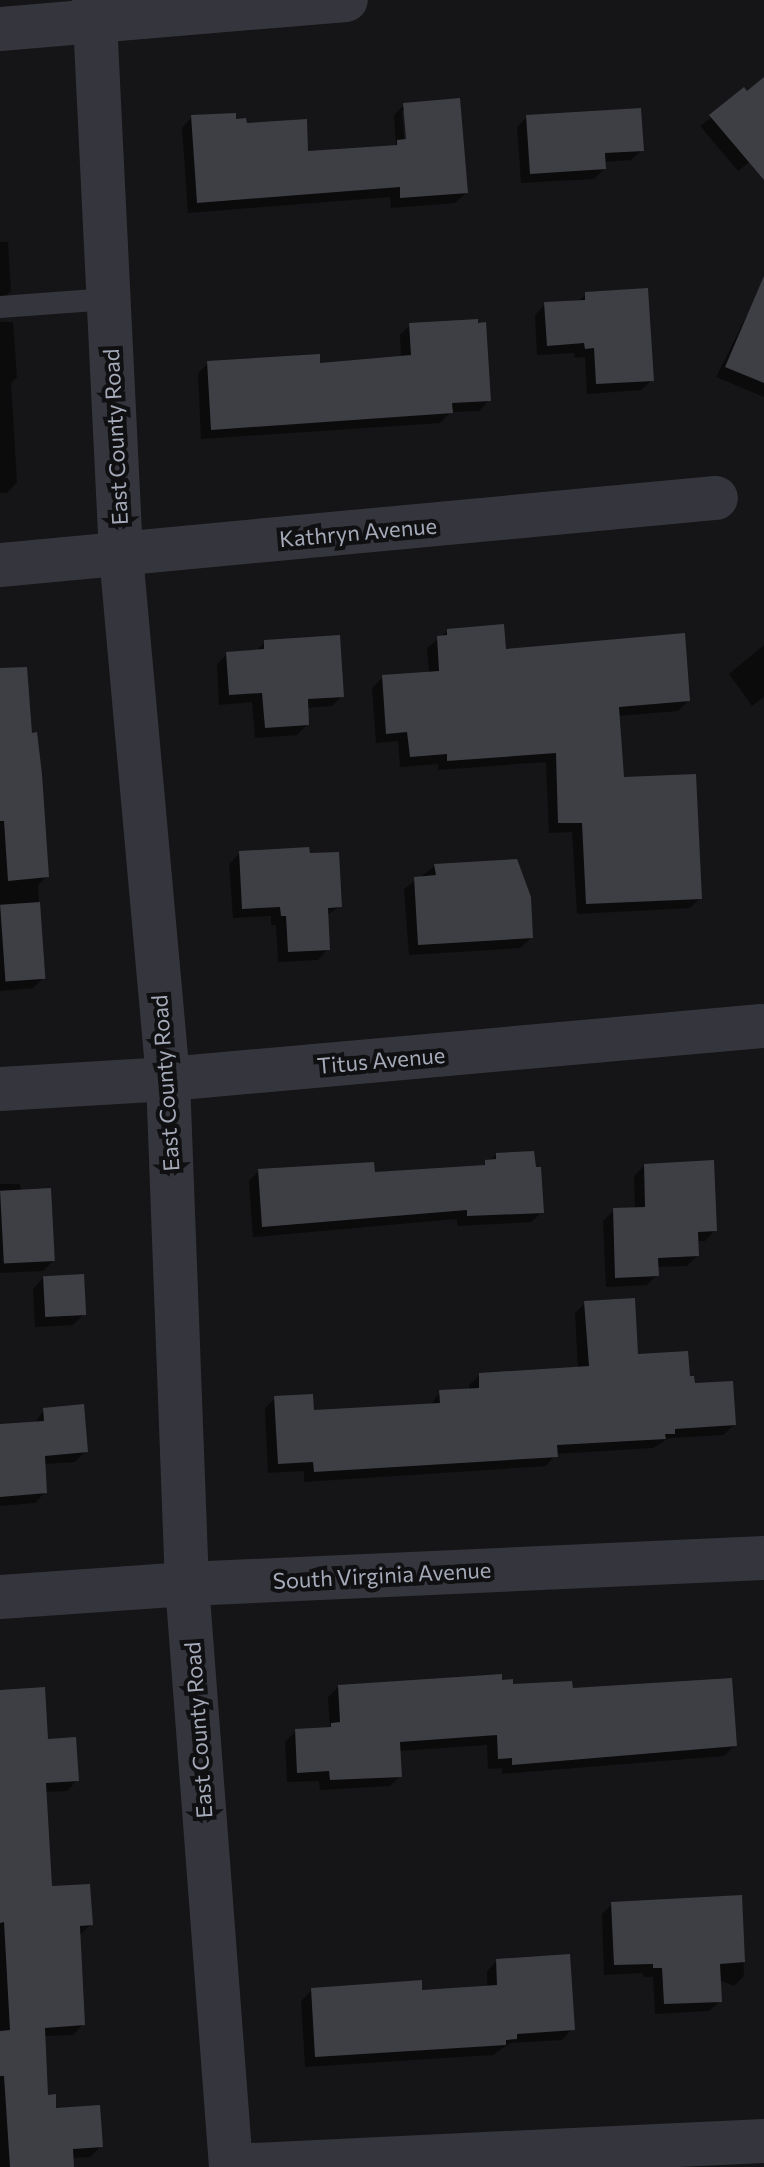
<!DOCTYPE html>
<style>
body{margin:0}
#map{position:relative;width:764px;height:2167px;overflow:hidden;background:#151517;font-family:Commissioner,sans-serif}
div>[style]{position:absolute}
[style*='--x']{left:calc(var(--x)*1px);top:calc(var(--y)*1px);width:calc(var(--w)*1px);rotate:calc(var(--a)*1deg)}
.shadow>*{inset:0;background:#0007}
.building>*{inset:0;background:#3e3f45;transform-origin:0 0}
.service>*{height:22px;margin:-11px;padding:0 11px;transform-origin:11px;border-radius:11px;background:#35363d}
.minor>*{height:44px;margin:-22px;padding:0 22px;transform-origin:22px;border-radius:22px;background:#35363d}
span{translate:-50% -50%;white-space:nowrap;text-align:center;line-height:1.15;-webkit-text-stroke:8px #101012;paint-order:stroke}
.street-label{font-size:22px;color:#a5aab9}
</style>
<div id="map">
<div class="shadow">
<div style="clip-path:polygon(764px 87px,764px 150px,738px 171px,700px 126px,747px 93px)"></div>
<div style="clip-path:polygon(evenodd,404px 105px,466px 193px,455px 203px,391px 208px,390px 197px,188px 213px,182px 128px,192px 117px,234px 121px,307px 153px,393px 147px,396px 144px,394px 115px,404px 105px,402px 111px,406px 111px,409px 149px,405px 149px,402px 111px)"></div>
<div style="clip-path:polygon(527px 117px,642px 150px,631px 160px,604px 162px,604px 169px,594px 179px,521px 183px,517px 127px)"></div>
<div style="clip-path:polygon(0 242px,8px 242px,11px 291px,0 302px)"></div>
<div style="clip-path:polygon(586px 294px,652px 380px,641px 390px,587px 394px,585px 357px,575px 358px,574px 353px,537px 355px,535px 315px,545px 304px,578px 302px)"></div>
<div style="clip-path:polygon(756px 307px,764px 310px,764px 397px,716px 377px,746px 317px)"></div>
<div style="clip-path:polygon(0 322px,13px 322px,17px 377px,11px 383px,17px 482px,7px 493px,0 493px)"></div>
<div style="clip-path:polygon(410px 325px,489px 400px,479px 411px,451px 412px,440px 423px,201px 439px,198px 373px,208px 363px,319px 365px,401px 358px,400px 335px)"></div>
<div style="clip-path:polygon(448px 631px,504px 651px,688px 701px,678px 711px,617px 716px,622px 780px,700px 898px,690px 908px,577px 914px,572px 832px,549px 833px,546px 762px,438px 770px,438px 764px,400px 767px,398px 741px,376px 743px,372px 688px,383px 677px,429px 673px,427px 648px)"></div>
<div style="clip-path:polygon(265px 642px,342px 696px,332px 706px,306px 708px,307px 725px,297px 735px,255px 738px,252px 702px,219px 705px,217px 664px,227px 654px,255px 652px)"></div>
<div style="clip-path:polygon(764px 645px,764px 697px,752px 706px,729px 674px)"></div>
<div style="clip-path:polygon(0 682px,47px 876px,38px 885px,43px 978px,33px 988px,0 991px)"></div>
<div style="clip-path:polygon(240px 853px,340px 906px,326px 916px,328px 949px,318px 960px,278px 962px,276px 925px,271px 925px,271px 916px,233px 918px,229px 864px)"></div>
<div style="clip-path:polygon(435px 866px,531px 938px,520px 948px,409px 955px,404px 889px)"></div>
<div style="clip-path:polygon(496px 1155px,542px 1212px,531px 1222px,457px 1226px,457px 1219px,253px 1237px,249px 1181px,259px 1171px,373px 1174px,480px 1168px)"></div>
<div style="clip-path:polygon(644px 1166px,715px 1230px,705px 1241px,696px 1241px,697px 1256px,687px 1266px,657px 1267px,657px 1275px,647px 1285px,606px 1287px,603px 1221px,614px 1210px,635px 1209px,634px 1176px)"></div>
<div style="clip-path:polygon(0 1184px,19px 1184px,53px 1261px,43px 1271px,0 1273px)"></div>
<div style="clip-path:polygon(43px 1278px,84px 1314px,73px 1325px,35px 1327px,33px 1289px)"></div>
<div style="clip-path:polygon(585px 1303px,636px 1357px,688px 1378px,734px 1425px,723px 1435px,669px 1438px,653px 1448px,556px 1454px,546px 1466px,304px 1482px,304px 1471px,268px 1473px,265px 1408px,275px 1398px,313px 1412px,430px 1406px,440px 1392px,469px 1391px,469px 1385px,480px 1375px,578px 1369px,575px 1313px)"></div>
<div style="clip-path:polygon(44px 1410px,86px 1451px,75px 1462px,43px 1464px,45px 1492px,35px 1503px,0 1506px,0 1426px,34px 1424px)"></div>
<div style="clip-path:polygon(500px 1682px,512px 1687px,571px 1691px,735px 1745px,724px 1756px,502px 1774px,502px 1768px,488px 1769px,487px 1745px,399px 1751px,400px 1776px,390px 1786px,320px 1790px,319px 1781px,287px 1782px,285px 1742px,296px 1731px,330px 1727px,328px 1697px,339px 1686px)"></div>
<div style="clip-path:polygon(0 1691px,77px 1780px,67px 1791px,45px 1792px,50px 1889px,91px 1924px,80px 1935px,83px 2024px,73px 2035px,43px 2036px,47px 2097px,55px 2110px,100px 2147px,90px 2157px,72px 2158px,72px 2167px,0 2167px)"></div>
<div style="clip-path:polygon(740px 1897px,744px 1976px,734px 1986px,719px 1980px,720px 2001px,709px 2011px,655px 2014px,653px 1977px,643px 1977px,643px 1973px,604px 1975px,602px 1914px,612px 1904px)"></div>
<div style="clip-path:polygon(497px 1961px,572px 2029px,562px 2040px,510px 2043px,493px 2055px,305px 2067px,301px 2001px,312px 1990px,420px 1992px,487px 1987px,487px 1971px)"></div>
</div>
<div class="building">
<div style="clip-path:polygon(764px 77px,764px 180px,709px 115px,744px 87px,747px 91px)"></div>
<div style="clip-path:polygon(460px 98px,468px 193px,400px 198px,400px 187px,197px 203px,191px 115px,236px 113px,236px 119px,246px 118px,247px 123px,307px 119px,308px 151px,397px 145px,397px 140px,406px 139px,403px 103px)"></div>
<div style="clip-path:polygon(641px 108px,644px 151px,605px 153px,606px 169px,530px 174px,526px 115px)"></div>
<div style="clip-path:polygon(764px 276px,764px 383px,725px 367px)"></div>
<div style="clip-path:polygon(648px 288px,654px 381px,596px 384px,594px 348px,585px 349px,584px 343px,547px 346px,544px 302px,585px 300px,585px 292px)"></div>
<div style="clip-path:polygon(478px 319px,478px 323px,486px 322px,491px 401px,452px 403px,453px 413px,211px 430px,207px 361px,320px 354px,320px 363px,411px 355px,409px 323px)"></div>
<div style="clip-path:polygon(504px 624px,506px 649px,685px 633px,690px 701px,619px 707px,624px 777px,696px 774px,702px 899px,586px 904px,582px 823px,558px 823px,556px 753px,447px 761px,447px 754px,410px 757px,407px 732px,386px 734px,382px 675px,439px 671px,437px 636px,447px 635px,447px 629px)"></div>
<div style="clip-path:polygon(340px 635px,344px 697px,308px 699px,309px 725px,265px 728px,262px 693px,229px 695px,226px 652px,264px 649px,264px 640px)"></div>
<div style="clip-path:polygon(27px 667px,32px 733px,37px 732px,42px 774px,49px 877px,8px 881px,4px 821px,0 821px,0 668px)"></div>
<div style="clip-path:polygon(309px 847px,310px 853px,339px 852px,342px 907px,328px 908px,330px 950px,288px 952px,286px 916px,281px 916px,280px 907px,242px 909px,239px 851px)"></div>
<div style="clip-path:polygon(517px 859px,531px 897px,533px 938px,418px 945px,414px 877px,436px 875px,434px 864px)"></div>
<div style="left:40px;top:902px;width:77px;height:40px;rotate:86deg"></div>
<div style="clip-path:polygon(534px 1151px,536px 1167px,541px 1167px,544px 1213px,467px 1216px,467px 1210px,262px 1227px,258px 1169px,374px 1162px,375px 1172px,485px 1165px,485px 1160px,496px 1159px,496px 1153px)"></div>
<div style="clip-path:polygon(714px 1160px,717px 1231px,698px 1232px,699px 1256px,658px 1258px,659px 1276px,615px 1278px,613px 1208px,645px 1207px,644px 1164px)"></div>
<div style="left:51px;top:1188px;width:73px;height:51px;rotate:87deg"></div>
<div style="left:84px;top:1274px;width:41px;height:41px;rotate:87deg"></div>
<div style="clip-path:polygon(635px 1298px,638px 1354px,688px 1351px,690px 1376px,694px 1376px,695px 1383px,733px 1381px,736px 1425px,675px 1429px,675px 1434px,665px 1434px,666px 1439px,557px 1445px,558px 1457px,314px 1472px,313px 1462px,278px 1464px,274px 1396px,313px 1394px,314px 1410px,440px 1403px,439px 1390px,479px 1388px,479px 1373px,589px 1366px,584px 1301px)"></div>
<div style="clip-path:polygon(84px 1404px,88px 1452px,45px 1456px,47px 1493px,0 1497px,0 1424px,44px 1421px,43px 1408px)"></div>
<div style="clip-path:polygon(502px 1674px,502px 1680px,513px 1679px,513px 1684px,572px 1681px,573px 1688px,732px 1678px,737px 1746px,512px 1765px,512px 1758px,498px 1759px,497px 1735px,400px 1742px,402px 1777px,330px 1780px,329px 1771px,297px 1773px,295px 1729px,331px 1727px,331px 1723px,340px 1722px,338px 1685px)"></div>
<div style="clip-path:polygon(45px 1687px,48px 1739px,76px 1737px,79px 1781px,46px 1783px,52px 1886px,90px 1884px,93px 1925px,80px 1926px,85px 2025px,45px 2028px,48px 2095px,56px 2094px,56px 2108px,100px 2105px,103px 2147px,73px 2149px,74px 2167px,10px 2167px,4px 2076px,0 2076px,0 2031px,10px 2030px,4px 1922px,0 1923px,0 1690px)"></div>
<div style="clip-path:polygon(742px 1895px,745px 1962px,720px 1964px,722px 2002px,664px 2004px,662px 1968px,653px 1968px,653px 1964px,614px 1965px,611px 1902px)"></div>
<div style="clip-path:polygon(570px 1954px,575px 2030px,517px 2034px,517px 2039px,506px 2040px,506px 2045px,315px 2057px,311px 1988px,422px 1980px,422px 1990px,497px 1985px,496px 1959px)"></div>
</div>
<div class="service">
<div style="--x:0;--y:307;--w:109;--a:-4.2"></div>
</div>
<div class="minor">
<div style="--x:94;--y:0;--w:556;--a:87.21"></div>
<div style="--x:121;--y:555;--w:526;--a:84.87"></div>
<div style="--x:168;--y:1079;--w:505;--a:87.85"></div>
<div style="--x:187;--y:1584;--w:585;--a:85.68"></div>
<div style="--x:0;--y:29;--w:347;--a:-4.8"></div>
<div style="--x:0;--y:565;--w:719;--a:-5.35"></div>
<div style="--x:0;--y:1089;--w:168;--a:-3.4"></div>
<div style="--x:168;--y:1079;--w:596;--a:-5.1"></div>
<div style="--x:0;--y:1597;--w:187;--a:-4"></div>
<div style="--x:187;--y:1584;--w:578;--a:-2.58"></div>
<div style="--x:231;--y:2166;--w:534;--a:-2.69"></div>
</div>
<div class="street-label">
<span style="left:115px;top:437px;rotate:-93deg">East County Road</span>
<span style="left:358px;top:532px;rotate:-5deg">Kathryn Avenue</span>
<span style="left:381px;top:1060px;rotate:-5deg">Titus Avenue</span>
<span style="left:165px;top:1083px;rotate:-94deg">East County Road</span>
<span style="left:382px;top:1575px;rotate:-3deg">South Virginia Avenue</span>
<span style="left:198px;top:1730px;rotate:-94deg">East County Road</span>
</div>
</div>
